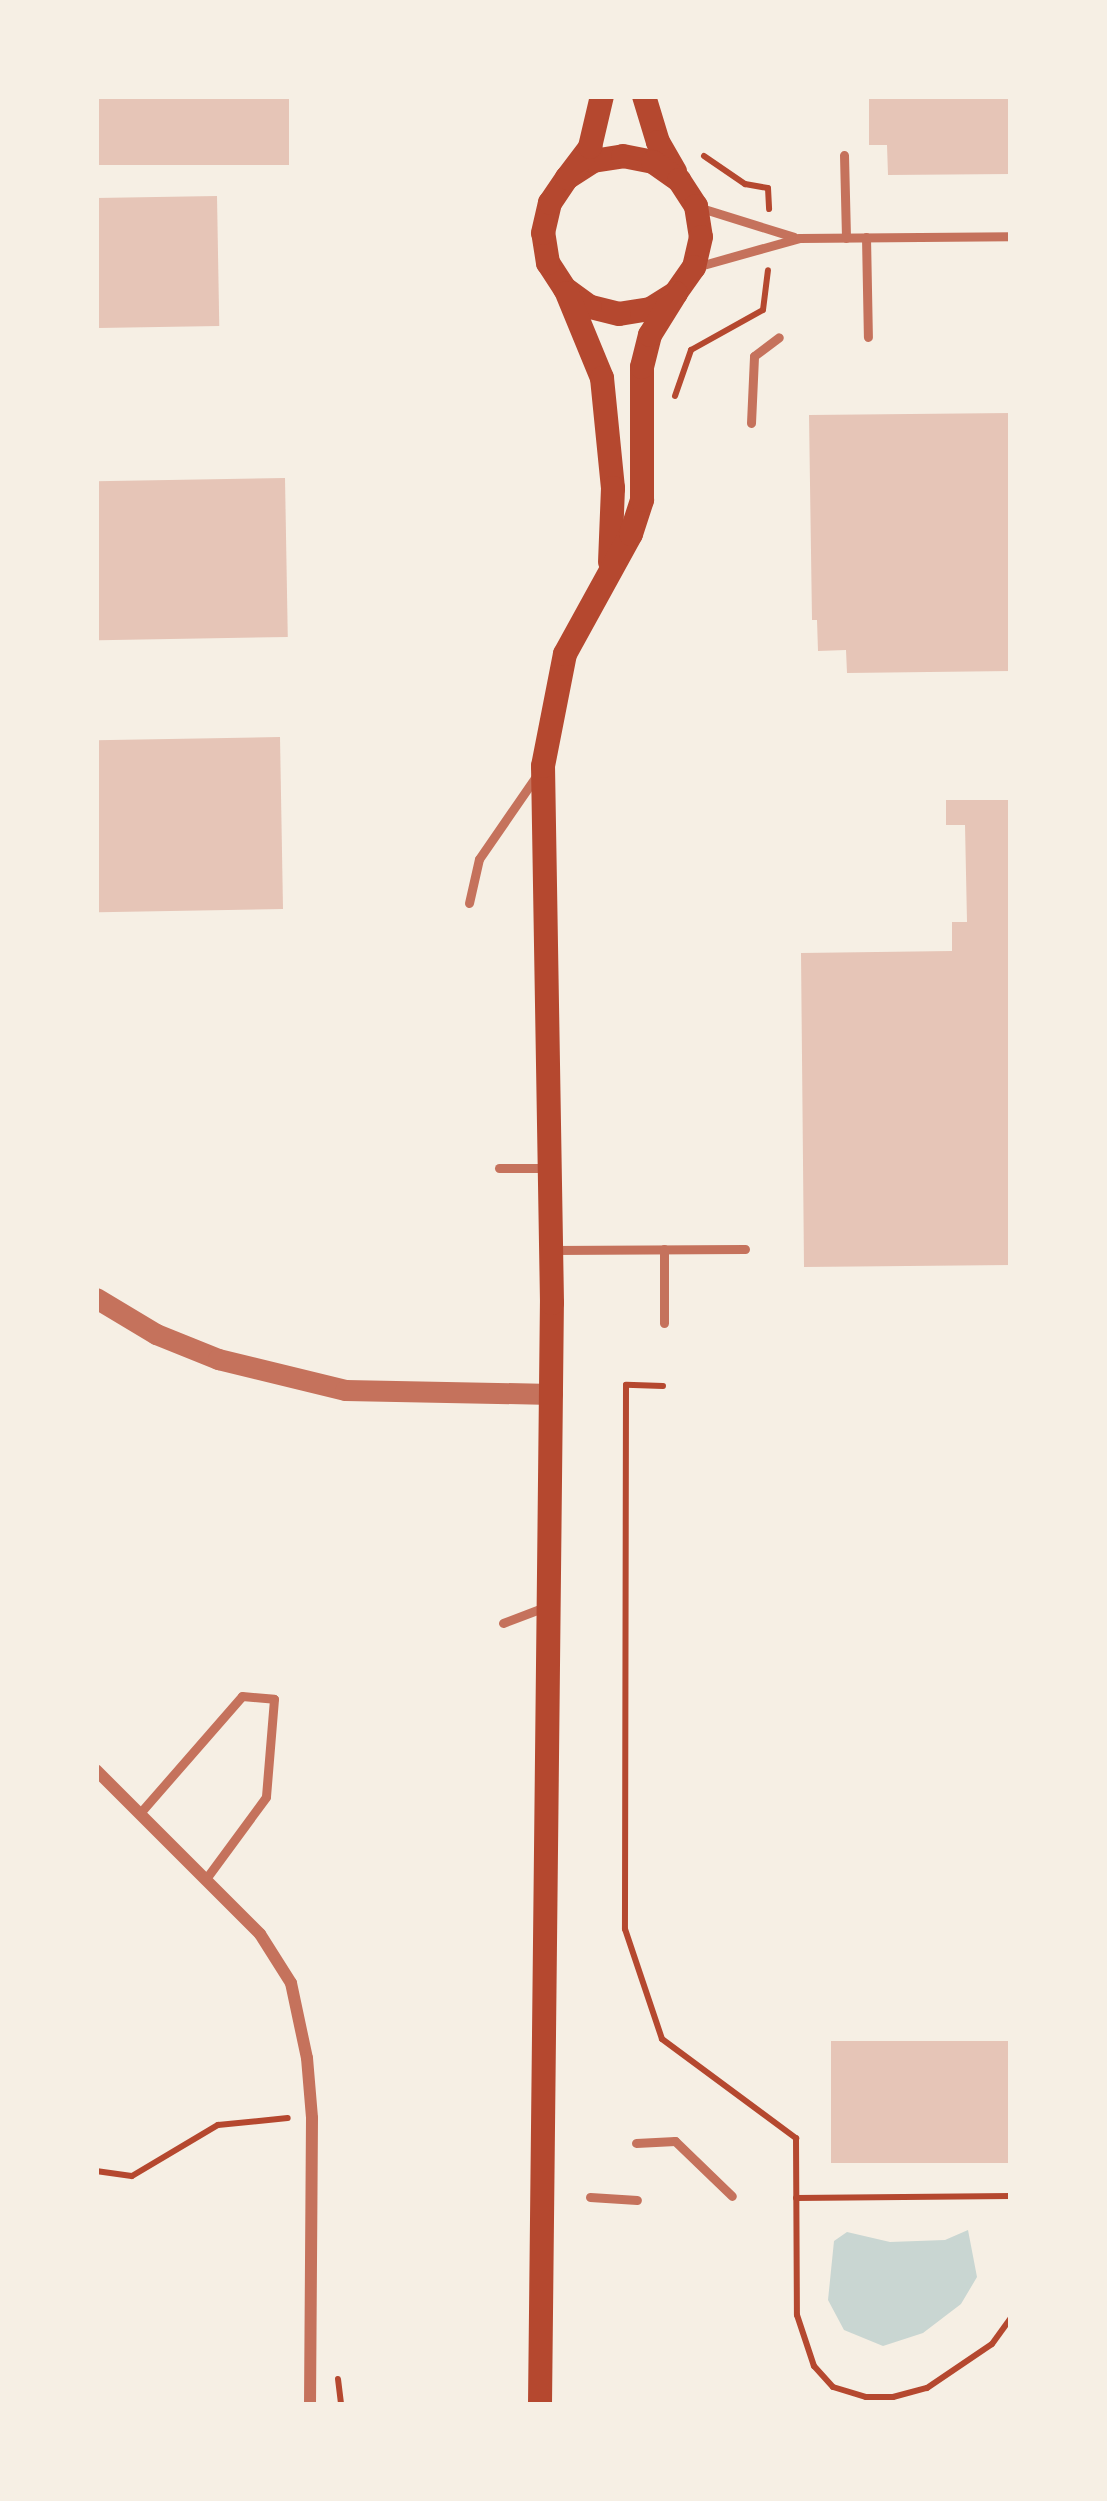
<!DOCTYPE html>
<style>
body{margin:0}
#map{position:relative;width:1107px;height:2501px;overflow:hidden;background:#f6efe4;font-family:"Sofia Sans Condensed",sans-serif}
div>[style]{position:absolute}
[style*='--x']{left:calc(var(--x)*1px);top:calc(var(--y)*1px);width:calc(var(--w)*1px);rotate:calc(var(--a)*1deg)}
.water>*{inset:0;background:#c9d6d2}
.building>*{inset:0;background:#e6c5b7;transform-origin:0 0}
.path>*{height:6px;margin:-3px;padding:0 3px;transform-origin:3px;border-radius:3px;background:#b5482f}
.service>*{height:9px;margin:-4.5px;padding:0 4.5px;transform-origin:4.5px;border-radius:4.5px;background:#c5725c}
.minor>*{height:12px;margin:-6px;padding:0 6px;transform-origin:6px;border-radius:6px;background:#c5725c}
.tertiary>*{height:21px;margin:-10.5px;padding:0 10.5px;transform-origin:10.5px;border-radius:10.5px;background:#c5725c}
.secondary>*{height:24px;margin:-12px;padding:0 12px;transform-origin:12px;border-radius:12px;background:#b5482f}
span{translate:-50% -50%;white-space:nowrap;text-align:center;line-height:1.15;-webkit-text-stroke:10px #f6efe4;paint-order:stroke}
.frame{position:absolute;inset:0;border:99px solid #f6efe4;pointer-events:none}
</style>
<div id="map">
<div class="water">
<div style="clip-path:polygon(968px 2230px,977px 2277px,961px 2304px,923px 2333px,883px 2346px,844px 2330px,828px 2300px,834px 2241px,847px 2232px,890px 2242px,945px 2240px)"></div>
</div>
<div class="building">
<div style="left:96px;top:96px;width:193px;height:69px"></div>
<div style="clip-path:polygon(869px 96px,1011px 96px,1011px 174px,888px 175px,887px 145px,869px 145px)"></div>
<div style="left:217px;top:196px;width:130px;height:121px;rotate:89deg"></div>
<div style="clip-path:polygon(1011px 413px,1011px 671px,847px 673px,846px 650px,818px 651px,817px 620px,812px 620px,809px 415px)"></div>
<div style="left:285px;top:478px;width:159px;height:189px;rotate:89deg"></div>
<div style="left:280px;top:737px;width:172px;height:184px;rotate:89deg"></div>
<div style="clip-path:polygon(946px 800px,1011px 800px,1011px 1265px,804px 1267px,801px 953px,952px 951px,952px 922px,967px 922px,965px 825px,946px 825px)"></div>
<div style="left:1011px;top:2041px;width:122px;height:180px;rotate:90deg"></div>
</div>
<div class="path">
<div style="--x:704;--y:156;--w:50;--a:34.3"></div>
<div style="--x:745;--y:184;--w:23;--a:10"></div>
<div style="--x:768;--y:188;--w:21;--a:87"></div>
<div style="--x:675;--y:396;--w:49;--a:-70.8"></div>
<div style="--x:691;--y:350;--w:82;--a:-29.1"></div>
<div style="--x:763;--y:310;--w:40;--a:-82.9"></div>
<div style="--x:663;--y:1386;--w:37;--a:-178"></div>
<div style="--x:626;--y:1385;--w:544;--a:90.11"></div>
<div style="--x:625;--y:1929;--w:116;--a:71.4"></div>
<div style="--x:662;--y:2039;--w:167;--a:36.5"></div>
<div style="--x:796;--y:2138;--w:177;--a:89.7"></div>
<div style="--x:797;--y:2315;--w:54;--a:71.6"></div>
<div style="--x:814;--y:2366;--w:28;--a:48"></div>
<div style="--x:833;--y:2387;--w:34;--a:17"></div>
<div style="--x:866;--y:2397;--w:27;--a:0"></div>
<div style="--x:893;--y:2397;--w:35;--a:-15"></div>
<div style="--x:927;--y:2388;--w:78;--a:-34.1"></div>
<div style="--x:992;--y:2344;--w:32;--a:-54"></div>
<div style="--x:96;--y:2171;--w:36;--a:8"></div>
<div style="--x:132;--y:2176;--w:100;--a:-30.7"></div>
<div style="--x:218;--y:2125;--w:70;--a:-5.7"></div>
<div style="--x:796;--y:2198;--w:215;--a:-0.5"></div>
<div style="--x:338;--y:2379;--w:26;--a:83"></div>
</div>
<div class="service">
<div style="--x:844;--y:155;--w:83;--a:88.6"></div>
<div style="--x:701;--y:208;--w:97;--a:17.3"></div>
<div style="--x:866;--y:237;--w:100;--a:88.9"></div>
<div style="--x:696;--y:267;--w:107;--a:-15.7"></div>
<div style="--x:799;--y:238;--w:212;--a:-0.5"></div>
<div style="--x:751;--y:423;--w:67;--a:-87.4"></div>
<div style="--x:754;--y:356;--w:31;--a:-37"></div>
<div style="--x:469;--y:903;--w:45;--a:-77.2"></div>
<div style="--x:479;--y:859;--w:102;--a:-55.4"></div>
<div style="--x:499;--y:1168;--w:49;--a:0"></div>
<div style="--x:552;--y:1250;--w:193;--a:-0.3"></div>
<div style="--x:664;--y:1323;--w:74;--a:-90"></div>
<div style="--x:503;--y:1623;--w:45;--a:-20.9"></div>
<div style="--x:140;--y:1813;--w:155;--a:-48.9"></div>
<div style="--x:242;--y:1696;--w:32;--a:5"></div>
<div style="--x:274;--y:1699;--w:98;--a:94.7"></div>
<div style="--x:266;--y:1797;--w:103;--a:126.3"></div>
<div style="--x:636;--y:2143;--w:39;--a:-3"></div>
<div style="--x:675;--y:2141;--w:79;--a:44"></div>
<div style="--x:590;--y:2197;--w:47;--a:3.7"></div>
</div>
<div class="minor">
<div style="--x:96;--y:1770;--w:232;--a:45"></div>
<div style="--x:260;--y:1934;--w:58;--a:57.7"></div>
<div style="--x:291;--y:1983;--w:77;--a:78"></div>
<div style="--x:307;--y:2058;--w:60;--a:85.2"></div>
<div style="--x:312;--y:2118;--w:287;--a:90.4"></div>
</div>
<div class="tertiary">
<div style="--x:96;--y:1298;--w:70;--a:31"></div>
<div style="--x:156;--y:1334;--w:67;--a:22"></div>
<div style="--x:218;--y:1359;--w:131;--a:13.7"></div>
<div style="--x:345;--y:1390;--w:207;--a:1.1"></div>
</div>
<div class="secondary">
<div style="--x:644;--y:96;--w:48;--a:73.1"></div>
<div style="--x:658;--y:142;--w:34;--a:60"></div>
<div style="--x:567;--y:178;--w:31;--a:-33"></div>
<div style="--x:593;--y:161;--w:30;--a:-9"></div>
<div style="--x:623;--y:156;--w:31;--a:11"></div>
<div style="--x:653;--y:162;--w:32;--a:35"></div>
<div style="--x:679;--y:180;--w:31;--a:57"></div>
<div style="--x:696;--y:206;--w:31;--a:81"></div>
<div style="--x:701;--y:237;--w:31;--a:103"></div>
<div style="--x:694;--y:267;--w:32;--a:125"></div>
<div style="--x:676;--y:293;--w:31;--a:148"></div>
<div style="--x:650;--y:309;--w:31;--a:171"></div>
<div style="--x:619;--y:314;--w:30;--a:-166"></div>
<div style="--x:590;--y:307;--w:31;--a:-144"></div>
<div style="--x:565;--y:289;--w:31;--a:-123"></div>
<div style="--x:548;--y:263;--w:30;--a:-99"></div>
<div style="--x:543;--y:233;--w:31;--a:-77"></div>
<div style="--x:550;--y:203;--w:30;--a:-56"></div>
<div style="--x:567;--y:178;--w:39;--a:-53"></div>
<div style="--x:590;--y:147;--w:52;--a:-76.8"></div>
<div style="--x:567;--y:293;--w:92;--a:67.6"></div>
<div style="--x:602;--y:378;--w:111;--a:84.3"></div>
<div style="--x:613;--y:488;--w:74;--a:92.3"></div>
<div style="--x:540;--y:2405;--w:1102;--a:-89.38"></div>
<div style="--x:552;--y:1303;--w:537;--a:-90.96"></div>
<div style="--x:543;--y:766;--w:114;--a:-78.9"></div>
<div style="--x:565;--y:654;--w:137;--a:-61.2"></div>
<div style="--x:631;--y:534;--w:36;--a:-72"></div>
<div style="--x:642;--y:500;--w:133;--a:-90"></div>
<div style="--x:642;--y:367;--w:33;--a:-76"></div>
<div style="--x:650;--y:335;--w:49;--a:-58.2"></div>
</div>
<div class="frame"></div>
</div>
